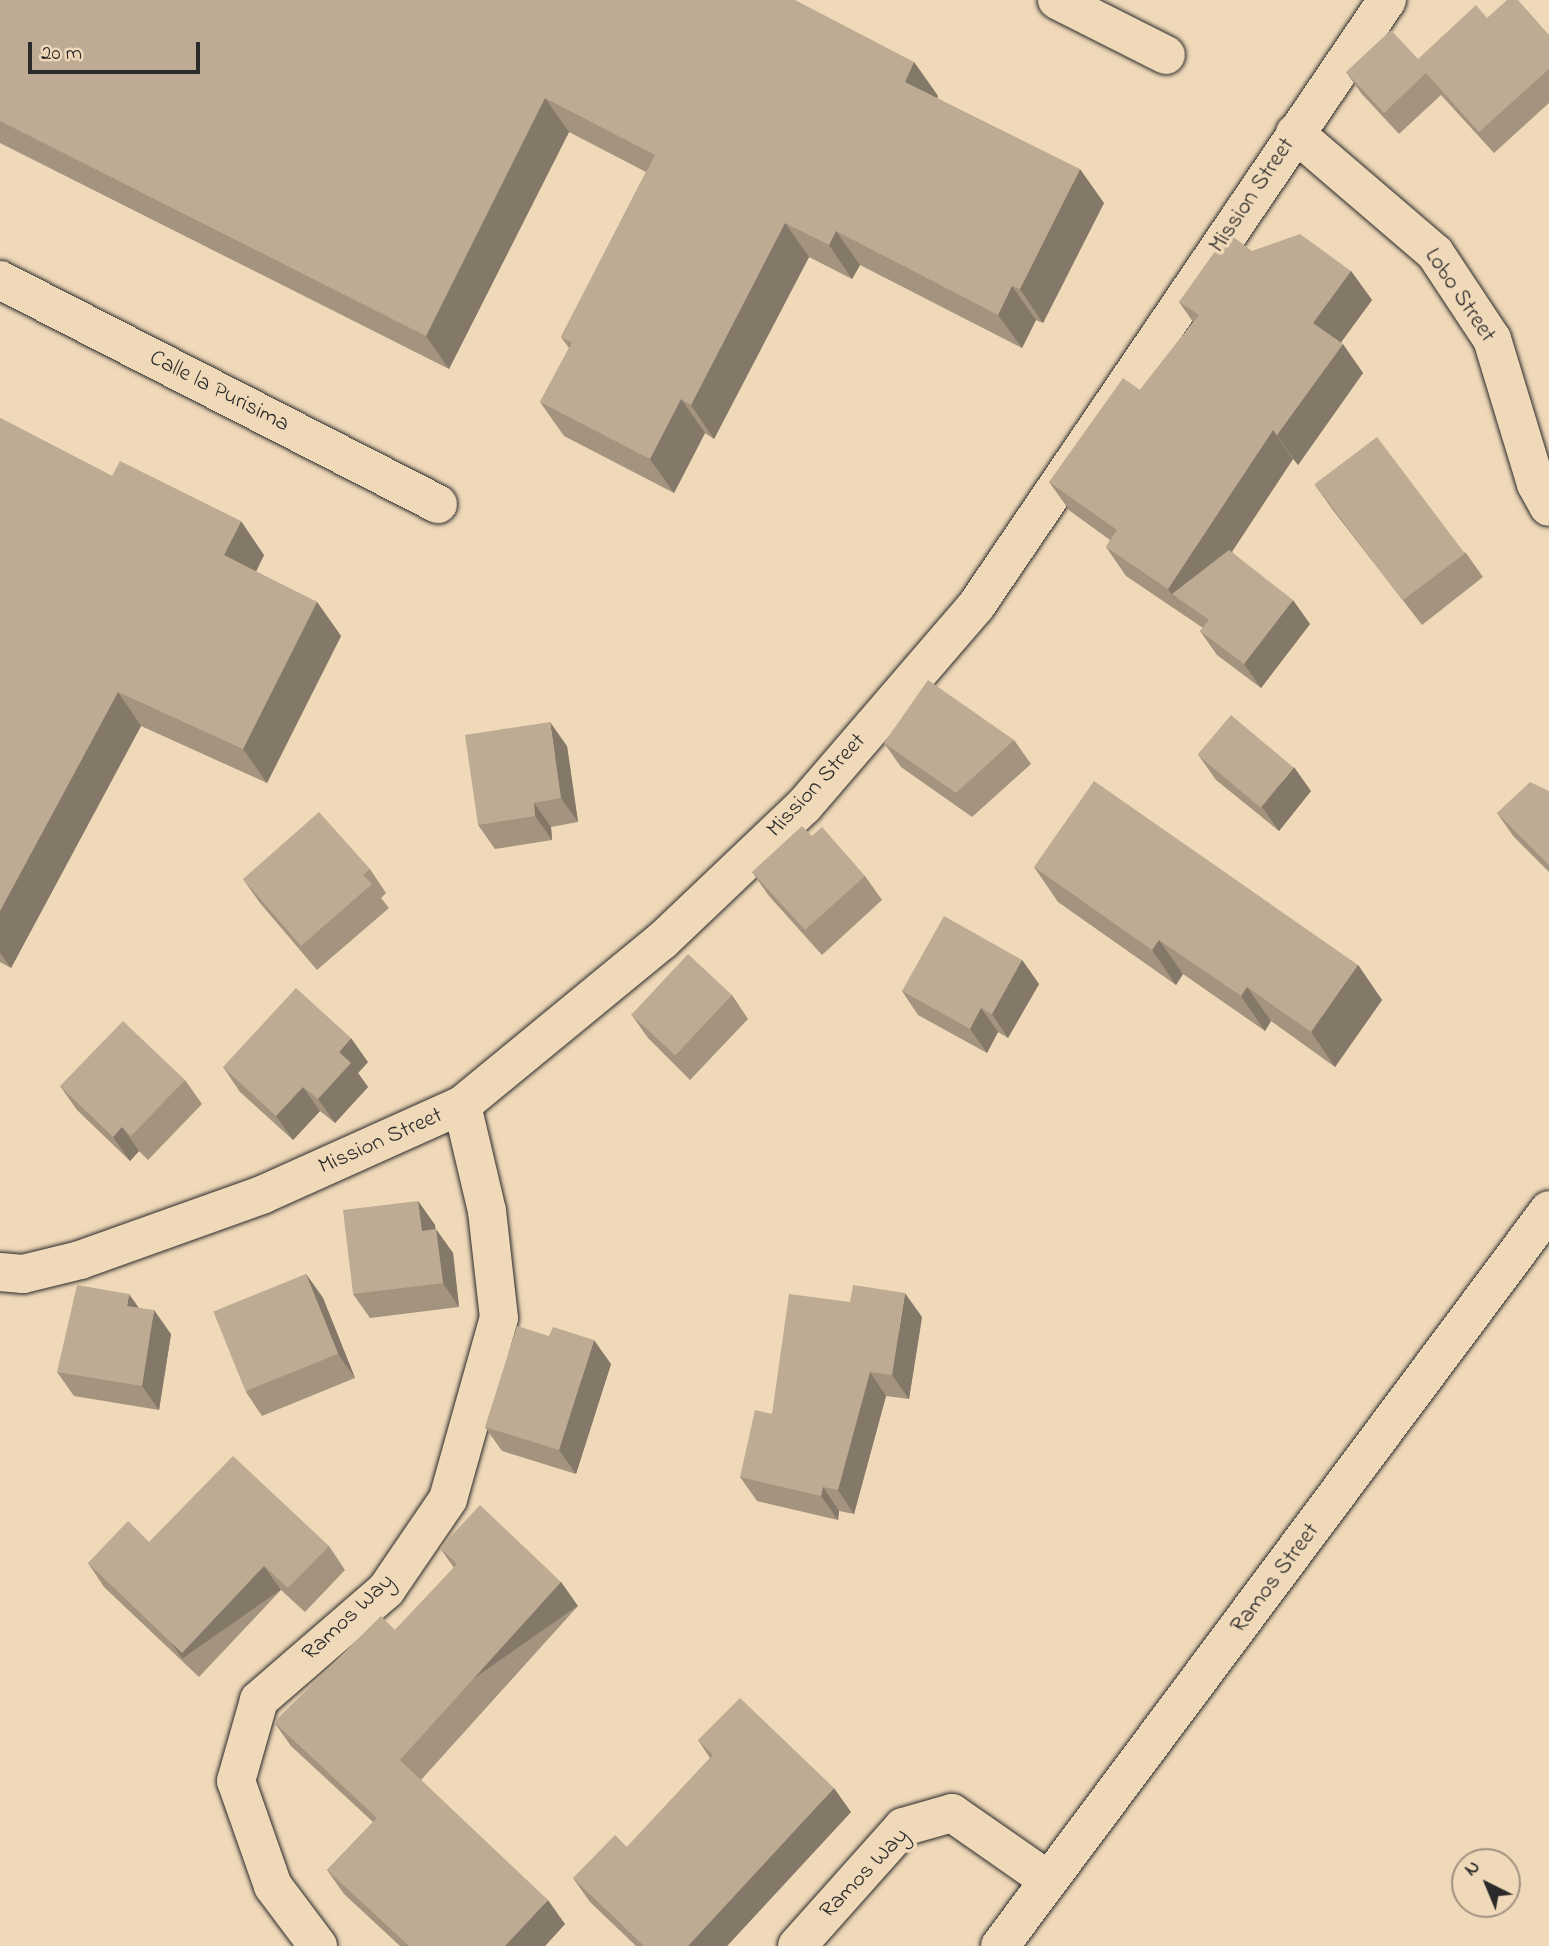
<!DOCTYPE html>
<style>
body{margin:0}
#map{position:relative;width:1549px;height:1946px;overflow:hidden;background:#f0d9b9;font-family:"Indie Flower",sans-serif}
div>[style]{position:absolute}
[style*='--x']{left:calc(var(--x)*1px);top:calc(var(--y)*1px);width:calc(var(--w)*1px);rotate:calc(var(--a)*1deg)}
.roads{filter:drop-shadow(0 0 2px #2b2b2b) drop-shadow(0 0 2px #2b2b2b)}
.minor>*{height:38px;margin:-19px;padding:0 19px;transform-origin:19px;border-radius:19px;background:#f0d9b9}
.wall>*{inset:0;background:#a3937f}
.shaded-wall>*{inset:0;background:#847868;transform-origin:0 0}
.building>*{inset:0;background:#bdab94;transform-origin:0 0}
span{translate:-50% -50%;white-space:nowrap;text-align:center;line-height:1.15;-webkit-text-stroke:7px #f0d9b9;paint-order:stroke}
.street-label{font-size:23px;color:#2b2b2b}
.north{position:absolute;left:1451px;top:1848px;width:70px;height:70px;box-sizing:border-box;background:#f0d9b9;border:2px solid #a19380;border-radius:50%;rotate:317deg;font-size:19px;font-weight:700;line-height:28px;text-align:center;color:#2b2b2b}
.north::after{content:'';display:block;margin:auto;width:24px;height:32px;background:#2b2b2b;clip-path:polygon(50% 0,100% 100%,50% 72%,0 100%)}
.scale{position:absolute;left:28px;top:42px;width:172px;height:32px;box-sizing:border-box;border:4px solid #2b2b2b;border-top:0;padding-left:9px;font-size:21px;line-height:24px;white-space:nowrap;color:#2b2b2b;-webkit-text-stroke:5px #f0d9b9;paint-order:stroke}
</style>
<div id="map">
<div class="roads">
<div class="minor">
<div style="--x:1057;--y:0;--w:122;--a:26.8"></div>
<div style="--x:1295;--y:133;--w:184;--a:40.6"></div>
<div style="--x:1435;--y:253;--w:103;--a:56.5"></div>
<div style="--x:1492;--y:339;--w:152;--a:73.1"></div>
<div style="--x:1536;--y:484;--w:26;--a:61"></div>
<div style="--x:0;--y:280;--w:492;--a:27.1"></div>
<div style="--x:0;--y:1272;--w:23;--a:5"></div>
<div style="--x:23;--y:1274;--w:59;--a:-13.8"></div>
<div style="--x:80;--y:1260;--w:195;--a:-19.7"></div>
<div style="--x:264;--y:1194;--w:217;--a:-24.2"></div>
<div style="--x:462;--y:1105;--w:259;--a:-39.4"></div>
<div style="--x:662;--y:941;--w:196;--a:-43.6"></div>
<div style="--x:804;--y:806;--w:264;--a:-49.3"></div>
<div style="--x:976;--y:606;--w:732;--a:-55.85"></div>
<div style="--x:318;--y:1946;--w:75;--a:-126.9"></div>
<div style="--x:273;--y:1886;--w:111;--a:-109.4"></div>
<div style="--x:236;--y:1781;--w:84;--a:-74.1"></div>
<div style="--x:259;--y:1700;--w:168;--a:-40.9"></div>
<div style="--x:386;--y:1590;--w:110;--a:-55.7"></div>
<div style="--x:448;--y:1499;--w:188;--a:-74.3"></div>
<div style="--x:499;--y:1318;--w:108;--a:-96.4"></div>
<div style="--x:487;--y:1211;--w:109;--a:-103.3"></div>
<div style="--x:797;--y:1946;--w:159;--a:-48.3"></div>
<div style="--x:903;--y:1827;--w:51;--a:-15.9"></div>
<div style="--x:952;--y:1813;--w:117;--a:34.9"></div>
<div style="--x:1000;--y:1946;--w:918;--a:-53.28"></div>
</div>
</div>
<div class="wall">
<div style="clip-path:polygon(0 0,914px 62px,938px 96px,937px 98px,1104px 203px,1043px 323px,1036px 320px,1022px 348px,860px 265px,852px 279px,809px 257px,714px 439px,705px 433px,674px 493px,564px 436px,540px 402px,569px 348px,561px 337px,646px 172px,569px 132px,449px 369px,0 143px)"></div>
<div style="clip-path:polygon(1487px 18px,1549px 35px,1549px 103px,1494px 153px,1441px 95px,1399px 134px,1361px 93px,1346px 72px,1418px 59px)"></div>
<div style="clip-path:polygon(1252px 251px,1351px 271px,1372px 300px,1341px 342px,1363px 373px,1298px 465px,1293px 459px,1232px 552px,1310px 624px,1261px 688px,1217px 655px,1200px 631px,1203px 628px,1126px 576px,1106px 547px,1110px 540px,1070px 511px,1049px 482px,1140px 390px,1193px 322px,1179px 302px)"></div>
<div style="clip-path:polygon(0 418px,264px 555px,256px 572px,317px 602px,341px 636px,267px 783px,141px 726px,11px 968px,0 962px)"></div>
<div style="clip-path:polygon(1315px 485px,1466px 553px,1483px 577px,1422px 625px,1332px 509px)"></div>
<div style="clip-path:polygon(1014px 740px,1031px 764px,972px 817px,901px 767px,884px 743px)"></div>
<div style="clip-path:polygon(567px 746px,578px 822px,551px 827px,552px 840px,495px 849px,478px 825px)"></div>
<div style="clip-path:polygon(1199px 756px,1311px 791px,1279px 831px,1216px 780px)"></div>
<div style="clip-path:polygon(1549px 791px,1549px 872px,1514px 837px,1497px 813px)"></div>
<div style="clip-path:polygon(812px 836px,865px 876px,882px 900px,822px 955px,769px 896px,752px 872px)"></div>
<div style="clip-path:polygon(1034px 867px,1358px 965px,1382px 1000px,1335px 1067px,1271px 1021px,1265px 1031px,1183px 974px,1176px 985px,1058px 902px)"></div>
<div style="clip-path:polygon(370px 869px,386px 893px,381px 898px,389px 908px,317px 970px,260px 903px,243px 879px)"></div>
<div style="clip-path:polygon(1022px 960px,1039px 984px,1008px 1038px,998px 1032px,987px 1053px,918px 1015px,902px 991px)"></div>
<div style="clip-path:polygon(732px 995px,748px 1019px,690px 1080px,648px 1038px,631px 1014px)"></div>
<div style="clip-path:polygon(368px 1062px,358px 1073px,368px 1087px,335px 1123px,320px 1111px,293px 1140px,240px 1092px,223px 1067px)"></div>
<div style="clip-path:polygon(185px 1080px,202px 1104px,148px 1160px,139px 1151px,130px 1161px,77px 1110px,60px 1086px)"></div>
<div style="clip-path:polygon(418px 1201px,435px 1225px,435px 1229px,453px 1253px,459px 1307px,370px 1318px,353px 1294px)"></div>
<div style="clip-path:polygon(306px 1274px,323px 1298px,355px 1378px,262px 1416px,246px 1392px)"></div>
<div style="clip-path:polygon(139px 1308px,171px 1334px,159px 1410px,74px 1396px,57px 1372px)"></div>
<div style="clip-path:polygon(922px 1317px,909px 1399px,886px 1396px,854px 1514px,839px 1511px,838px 1520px,757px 1501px,740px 1477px,772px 1414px)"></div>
<div style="clip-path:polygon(611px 1364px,576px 1474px,502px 1451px,485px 1427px)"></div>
<div style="clip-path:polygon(149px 1542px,329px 1546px,345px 1570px,305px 1612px,281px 1590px,199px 1677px,104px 1587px,88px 1563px)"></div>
<div style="clip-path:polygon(440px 1548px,561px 1582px,578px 1606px,421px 1780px,565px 1924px,545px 1946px,400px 1946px,344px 1894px,327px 1870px,373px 1822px,291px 1746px,274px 1722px,395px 1630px,454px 1568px)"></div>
<div style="clip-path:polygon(698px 1740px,851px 1812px,727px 1946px,636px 1946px,590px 1902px,573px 1878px,627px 1847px,710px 1758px)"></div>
</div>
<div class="shaded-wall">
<div style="clip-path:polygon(914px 62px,938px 96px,928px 115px,905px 82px)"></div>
<div style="clip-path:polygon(545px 98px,569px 132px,449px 369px,426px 336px)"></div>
<div style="clip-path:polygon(1080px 169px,1104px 203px,1043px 323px,1020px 289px)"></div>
<div style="clip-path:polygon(785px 223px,809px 257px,714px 439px,691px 405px)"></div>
<div style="clip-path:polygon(836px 231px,860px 265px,852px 279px,829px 245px)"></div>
<div style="clip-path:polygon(1351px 271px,1372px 300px,1334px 352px,1313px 323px)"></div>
<div style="clip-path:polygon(1012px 286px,1036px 320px,1022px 348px,998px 315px)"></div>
<div style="clip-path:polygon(1343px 344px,1363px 373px,1298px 465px,1277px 435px)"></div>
<div style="clip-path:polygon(681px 399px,705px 433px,674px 493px,650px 459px)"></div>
<div style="clip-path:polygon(1273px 430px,1293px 459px,1194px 609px,1172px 594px,1188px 618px,1168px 589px)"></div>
<div style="clip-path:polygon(241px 521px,264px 555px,247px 589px,224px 555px)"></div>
<div style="clip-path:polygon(1293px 600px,1310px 624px,1261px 688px,1244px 664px)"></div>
<div style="clip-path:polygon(317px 602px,341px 636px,267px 783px,243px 749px)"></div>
<div style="clip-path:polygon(118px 692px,141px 726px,11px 968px,0 953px,0 911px)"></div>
<div style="clip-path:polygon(550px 722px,567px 746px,578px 822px,561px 798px)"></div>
<div style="clip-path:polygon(1294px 767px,1311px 791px,1279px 831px,1262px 807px)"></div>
<div style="clip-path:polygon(534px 803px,551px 827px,552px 840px,535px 816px)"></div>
<div style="clip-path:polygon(1159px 940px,1183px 974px,1176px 985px,1152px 950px)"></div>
<div style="clip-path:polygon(1022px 960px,1039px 984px,1008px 1038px,992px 1014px)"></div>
<div style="clip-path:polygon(1358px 965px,1382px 1000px,1335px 1067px,1311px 1032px)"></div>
<div style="clip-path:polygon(1247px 987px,1271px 1021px,1265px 1031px,1241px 996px)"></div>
<div style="clip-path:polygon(981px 1008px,998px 1032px,987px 1053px,970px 1029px)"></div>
<div style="clip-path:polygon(351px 1038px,368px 1062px,358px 1073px,368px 1087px,335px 1123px,318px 1099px,339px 1052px)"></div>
<div style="clip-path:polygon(303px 1087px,320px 1111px,293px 1140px,276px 1116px)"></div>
<div style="clip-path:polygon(122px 1127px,139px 1151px,130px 1161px,113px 1137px)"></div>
<div style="clip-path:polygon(418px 1201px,435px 1225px,439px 1255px,422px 1231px)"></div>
<div style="clip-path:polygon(436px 1229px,453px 1253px,459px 1307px,443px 1283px)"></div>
<div style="clip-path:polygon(306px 1274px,323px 1298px,355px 1378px,338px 1354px)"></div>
<div style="clip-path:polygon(905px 1293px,922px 1317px,909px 1399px,892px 1375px)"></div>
<div style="clip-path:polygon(129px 1294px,146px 1318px,127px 1306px)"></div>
<div style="clip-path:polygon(154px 1310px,171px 1334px,159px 1410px,142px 1386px)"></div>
<div style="clip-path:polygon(594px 1340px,611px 1364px,576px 1474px,559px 1450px)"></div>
<div style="clip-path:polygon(870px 1372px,886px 1396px,854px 1514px,838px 1490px)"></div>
<div style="clip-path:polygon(823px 1487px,839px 1511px,838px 1520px,821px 1496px)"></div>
<div style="left:264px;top:1566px;width:29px;height:120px;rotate:55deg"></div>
<div style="left:561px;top:1582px;width:29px;height:240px;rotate:55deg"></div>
<div style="clip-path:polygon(834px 1788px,851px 1812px,727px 1946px,688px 1946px)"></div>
<div style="clip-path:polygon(548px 1900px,565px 1924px,545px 1946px,505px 1946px)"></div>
</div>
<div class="building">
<div style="clip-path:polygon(0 0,795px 0,914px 62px,905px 82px,1080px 169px,1020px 289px,1012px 286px,998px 315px,836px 231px,829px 245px,785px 223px,691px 405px,681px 399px,650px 459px,540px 402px,572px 343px,561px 337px,655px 155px,545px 98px,426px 336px,0 121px)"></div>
<div style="clip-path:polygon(1507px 0,1518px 0,1549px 35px,1549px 69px,1479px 132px,1426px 73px,1384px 113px,1346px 72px,1391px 30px,1418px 59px,1476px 5px,1487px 18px)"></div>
<div style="clip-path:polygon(1228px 233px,1252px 251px,1300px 234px,1351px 271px,1313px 323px,1343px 344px,1277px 435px,1273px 430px,1168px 589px,1106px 547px,1117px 530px,1049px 482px,1123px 378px,1140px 390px,1199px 315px,1179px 302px)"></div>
<div style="clip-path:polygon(0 418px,112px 476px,120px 461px,241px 521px,224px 555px,317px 602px,243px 749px,118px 692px,0 911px)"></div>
<div style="left:1377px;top:437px;width:146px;height:78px;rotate:53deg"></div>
<div style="clip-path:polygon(1229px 550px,1293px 600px,1244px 664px,1200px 631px,1209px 620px,1172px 594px)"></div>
<div style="clip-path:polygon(928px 680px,1014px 740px,956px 793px,884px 743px)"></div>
<div style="left:1231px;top:715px;width:82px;height:52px;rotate:40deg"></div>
<div style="clip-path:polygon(550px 722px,561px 798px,534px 803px,535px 816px,478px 825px,465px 735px)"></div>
<div style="clip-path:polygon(1094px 781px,1358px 965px,1311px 1032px,1247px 987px,1241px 996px,1159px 940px,1152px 950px,1034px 867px)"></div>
<div style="clip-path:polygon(1530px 782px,1549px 791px,1549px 865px,1497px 813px)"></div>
<div style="clip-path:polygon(319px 812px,370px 869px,363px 875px,372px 884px,301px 946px,243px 879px)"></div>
<div style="clip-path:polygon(802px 826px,812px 836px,822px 827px,865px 876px,805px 930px,752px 872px)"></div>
<div style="clip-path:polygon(944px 916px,1022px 960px,992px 1014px,981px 1008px,970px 1029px,902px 991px)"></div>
<div style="left:688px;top:954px;width:60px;height:83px;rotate:43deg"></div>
<div style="clip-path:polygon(296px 988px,351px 1038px,339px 1052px,351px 1063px,318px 1099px,303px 1087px,276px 1116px,223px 1067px)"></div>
<div style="clip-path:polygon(123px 1021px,185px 1080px,131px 1136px,122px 1127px,113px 1137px,60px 1086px)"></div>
<div style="clip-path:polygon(418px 1201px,422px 1231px,436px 1229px,443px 1283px,353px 1294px,343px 1210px)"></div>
<div style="left:306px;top:1274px;width:86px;height:100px;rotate:68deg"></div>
<div style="clip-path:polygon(77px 1285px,129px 1294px,127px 1306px,154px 1310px,142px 1386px,57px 1372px)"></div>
<div style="clip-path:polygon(853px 1285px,905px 1293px,892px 1375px,870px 1372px,838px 1490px,823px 1487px,821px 1496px,740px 1477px,755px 1410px,772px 1414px,789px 1294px,850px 1302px)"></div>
<div style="clip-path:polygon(517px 1326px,549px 1336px,553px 1327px,594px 1340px,559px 1450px,485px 1427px)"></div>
<div style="clip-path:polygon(233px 1456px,329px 1546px,288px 1588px,264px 1566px,182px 1653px,88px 1563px,128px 1521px,149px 1542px)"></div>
<div style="clip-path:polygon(480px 1505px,561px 1582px,400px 1760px,548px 1900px,505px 1946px,409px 1946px,327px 1870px,377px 1818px,274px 1722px,381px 1616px,395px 1630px,457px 1564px,440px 1548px)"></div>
<div style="clip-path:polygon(740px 1698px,834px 1788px,688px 1946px,644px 1946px,573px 1878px,615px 1835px,627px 1847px,713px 1755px,698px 1740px)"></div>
</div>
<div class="street-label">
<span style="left:1253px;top:196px;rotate:-56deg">Mission Street</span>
<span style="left:1459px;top:296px;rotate:56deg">Lobo Street</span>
<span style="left:219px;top:392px;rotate:27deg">Calle la Purisima</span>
<span style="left:817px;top:786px;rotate:-47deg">Mission Street</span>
<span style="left:381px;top:1142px;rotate:-24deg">Mission Street</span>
<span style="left:1276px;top:1579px;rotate:-53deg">Ramos Street</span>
<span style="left:349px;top:1618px;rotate:-43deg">Ramos Way</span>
<span style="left:865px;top:1874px;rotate:-46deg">Ramos Way</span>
</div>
<div class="north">N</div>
<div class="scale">20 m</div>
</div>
